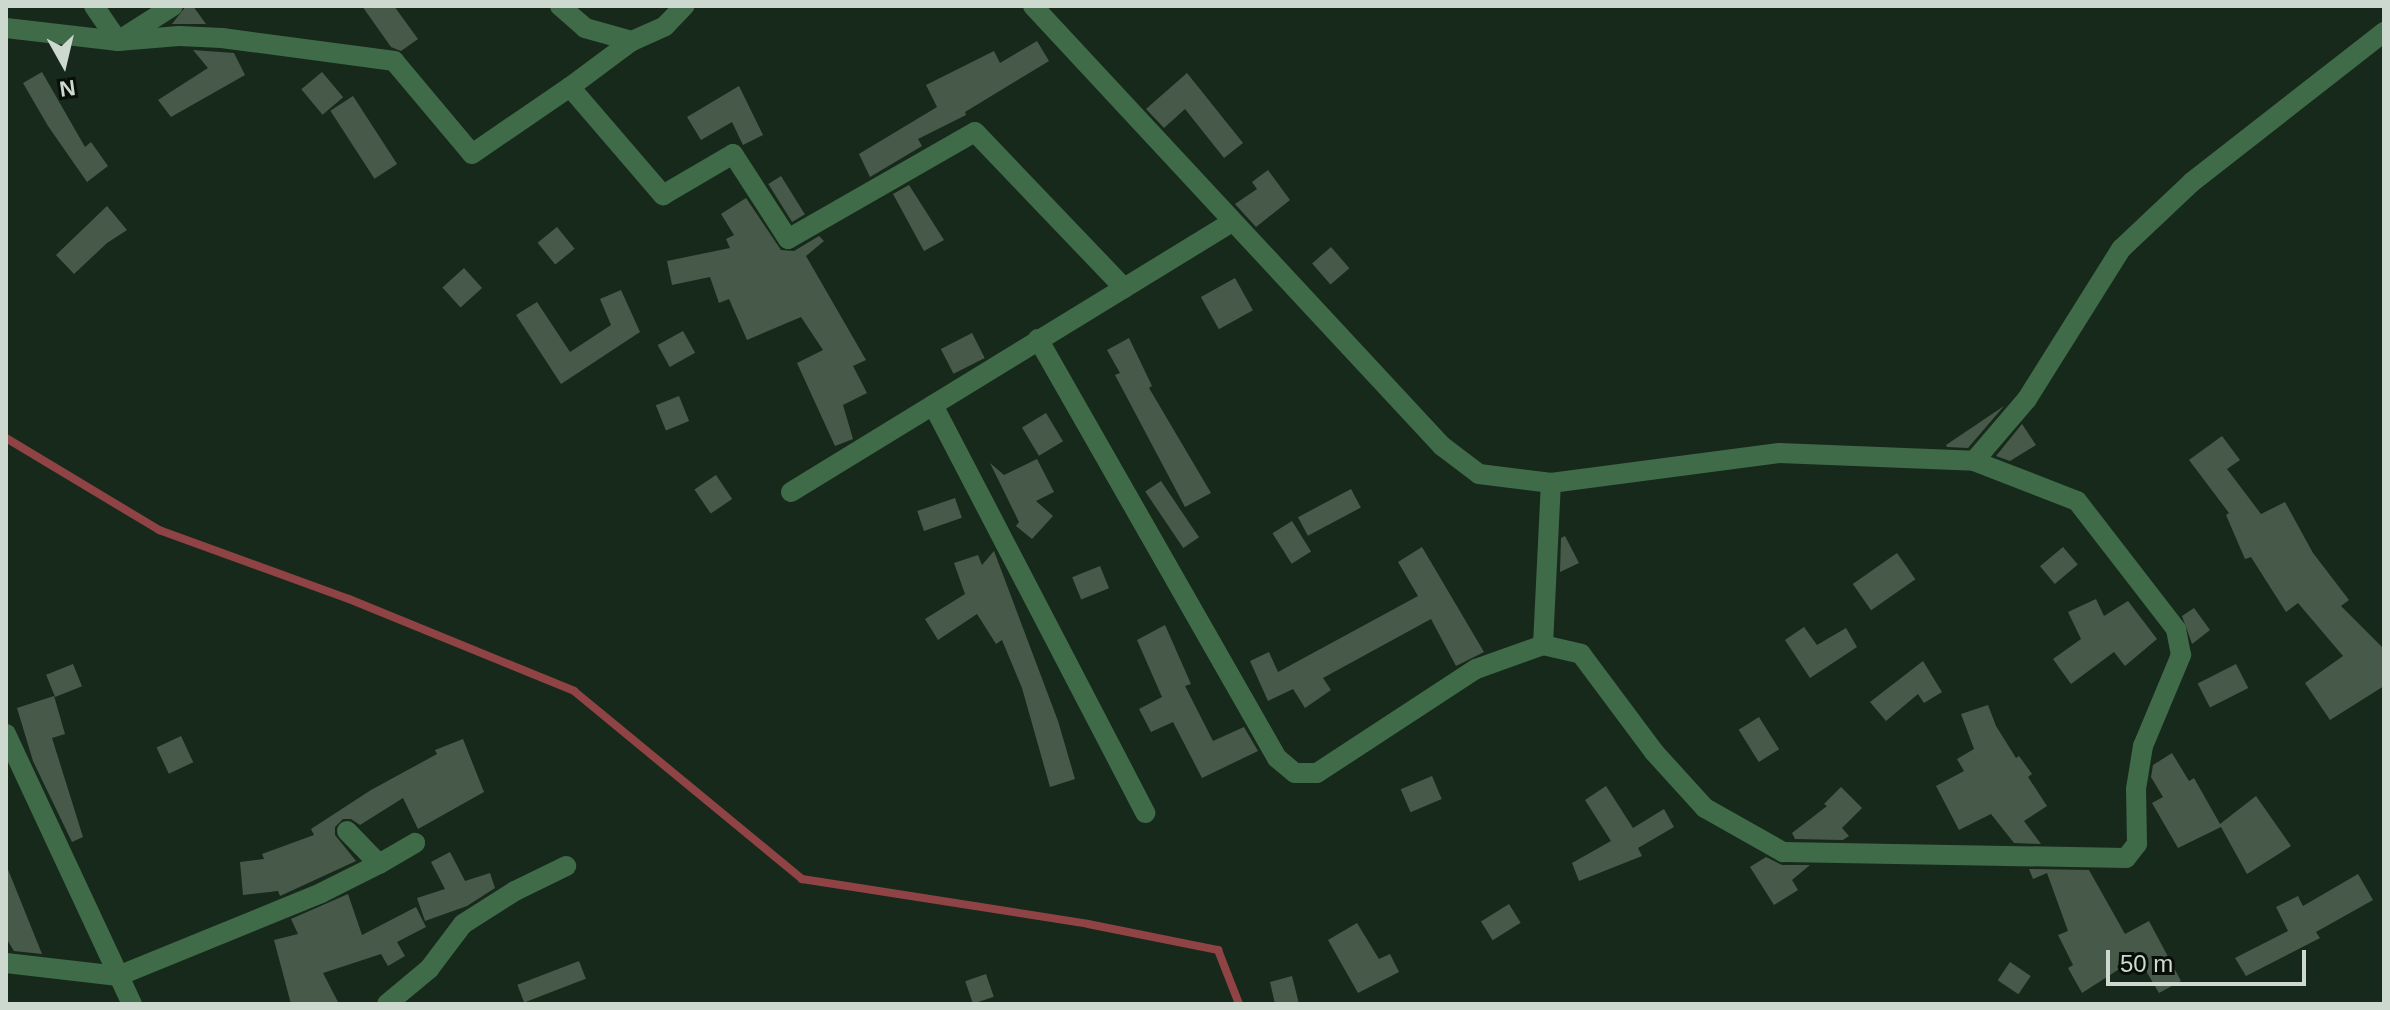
<!DOCTYPE html>
<style>
body{margin:0}
#map{position:relative;width:2390px;height:1010px;overflow:hidden;background:#17291b;font-family:Helvetica,sans-serif}
div>[style]{position:absolute}
[style*='--x']{left:calc(var(--x)*1px);top:calc(var(--y)*1px);width:calc(var(--w)*1px);rotate:calc(var(--a)*1deg)}
.stream>*{height:8px;margin:-4px;padding:0 4px;transform-origin:4px;border-radius:4px;background:#904344}
.building>*{inset:0;background:#475a4a;transform-origin:0 0}
.street>*{height:20px;margin:-10px;padding:0 10px;transform-origin:10px;border-radius:10px;background:#3f6b49}
span{translate:-50% -50%;white-space:nowrap;text-align:center;line-height:1.15;-webkit-text-stroke:8px #080f09;paint-order:stroke}
.frame{position:absolute;inset:0;border:8px solid #cdd8cf;pointer-events:none}
.north{position:absolute;left:24px;top:24px;width:80px;height:80px;-webkit-text-stroke:6px #080f09;paint-order:stroke;rotate:172deg;font-size:22px;font-weight:700;line-height:32px;text-align:center;color:#cdd8cf}
.north::after{content:'';display:block;margin:auto;width:28px;height:36px;background:#cdd8cf;clip-path:polygon(50% 0,100% 100%,50% 72%,0 100%)}
.scale{position:absolute;left:2106px;top:950px;width:200px;height:36px;box-sizing:border-box;border:4px solid #cdd8cf;border-top:0;padding-left:10px;font-size:24px;line-height:28px;white-space:nowrap;color:#cdd8cf;-webkit-text-stroke:6px #080f09;paint-order:stroke}
</style>
<div id="map">
<div class="stream">
<div style="--x:6;--y:438;--w:179;--a:31"></div>
<div style="--x:159;--y:530;--w:202;--a:20"></div>
<div style="--x:349;--y:599;--w:243;--a:22.2"></div>
<div style="--x:574;--y:691;--w:296;--a:39.5"></div>
<div style="--x:802;--y:879;--w:290;--a:8.9"></div>
<div style="--x:1088;--y:924;--w:133;--a:11.3"></div>
<div style="--x:1218;--y:950;--w:58;--a:68.7"></div>
</div>
<div class="building">
<div style="clip-path:polygon(186px 6px,193px 6px,206px 24px,172px 24px)"></div>
<div style="clip-path:polygon(362px 6px,394px 6px,418px 39px,401px 51px,391px 47px)"></div>
<div style="clip-path:polygon(1037px 41px,1049px 61px,965px 112px,966px 115px,918px 139px,922px 146px,870px 177px,859px 154px,937px 107px,926px 85px,994px 51px,1000px 63px)"></div>
<div style="clip-path:polygon(193px 50px,234px 53px,245px 75px,171px 117px,158px 100px,208px 68px)"></div>
<div style="clip-path:polygon(42px 72px,85px 147px,91px 142px,108px 166px,87px 182px,48px 126px,23px 83px)"></div>
<div style="left:322px;top:72px;width:33px;height:27px;rotate:50deg"></div>
<div style="clip-path:polygon(1187px 73px,1243px 143px,1224px 158px,1185px 109px,1164px 128px,1146px 109px)"></div>
<div style="clip-path:polygon(739px 86px,763px 135px,743px 145px,732px 122px,701px 140px,687px 117px)"></div>
<div style="left:353px;top:96px;width:81px;height:27px;rotate:57deg"></div>
<div style="clip-path:polygon(1268px 170px,1290px 200px,1256px 227px,1235px 204px,1257px 189px,1252px 182px)"></div>
<div style="left:781px;top:176px;width:45px;height:15px;rotate:58deg"></div>
<div style="clip-path:polygon(909px 185px,944px 240px,924px 251px,893px 194px)"></div>
<div style="clip-path:polygon(746px 198px,781px 250px,794px 251px,819px 236px,824px 241px,806px 256px,866px 360px,853px 366px,867px 393px,843px 405px,853px 439px,835px 446px,797px 363px,823px 350px,801px 317px,747px 340px,729px 299px,719px 303px,710px 277px,672px 285px,667px 261px,730px 248px,726px 239px,734px 235px,721px 214px)"></div>
<div style="clip-path:polygon(107px 206px,127px 230px,107px 243px,74px 274px,56px 255px)"></div>
<div style="left:557px;top:227px;width:28px;height:25px;rotate:51deg"></div>
<div style="left:1331px;top:247px;width:28px;height:25px;rotate:49deg"></div>
<div style="left:464px;top:268px;width:27px;height:29px;rotate:48deg"></div>
<div style="left:1235px;top:278px;width:37px;height:39px;rotate:61deg"></div>
<div style="clip-path:polygon(621px 290px,640px 332px,561px 384px,516px 315px,537px 302px,570px 352px,611px 325px,600px 299px)"></div>
<div style="left:683px;top:331px;width:25px;height:29px;rotate:61deg"></div>
<div style="left:972px;top:333px;width:28px;height:35px;rotate:63deg"></div>
<div style="clip-path:polygon(1129px 338px,1152px 386px,1149px 388px,1211px 493px,1185px 507px,1115px 375px,1120px 373px,1107px 350px)"></div>
<div style="left:679px;top:396px;width:27px;height:25px;rotate:68deg"></div>
<div style="clip-path:polygon(2004px 406px,1968px 448px,1947px 447px,1946px 445px)"></div>
<div style="left:1046px;top:413px;width:33px;height:28px;rotate:59deg"></div>
<div style="clip-path:polygon(2022px 424px,2036px 445px,2010px 461px,1996px 456px)"></div>
<div style="clip-path:polygon(2222px 436px,2240px 460px,2227px 469px,2261px 514px,2285px 502px,2313px 553px,2349px 600px,2341px 606px,2384px 649px,2384px 686px,2330px 720px,2305px 683px,2343px 656px,2298px 603px,2286px 612px,2251px 557px,2245px 559px,2226px 515px,2229px 513px,2189px 460px)"></div>
<div style="clip-path:polygon(1037px 459px,1054px 492px,1036px 501px,1053px 516px,1032px 539px,1016px 526px,1019px 522px,990px 463px,1004px 475px)"></div>
<div style="left:716px;top:475px;width:29px;height:26px;rotate:56deg"></div>
<div style="left:1161px;top:481px;width:68px;height:19px;rotate:56deg"></div>
<div style="left:1351px;top:489px;width:21px;height:60px;rotate:62deg"></div>
<div style="left:955px;top:498px;width:21px;height:40px;rotate:71deg"></div>
<div style="left:1292px;top:521px;width:36px;height:23px;rotate:58deg"></div>
<div style="clip-path:polygon(1565px 536px,1579px 563px,1560px 572px,1561px 538px)"></div>
<div style="clip-path:polygon(1422px 547px,1484px 652px,1456px 666px,1431px 619px,1323px 678px,1331px 690px,1305px 708px,1293px 689px,1268px 701px,1250px 661px,1269px 652px,1278px 672px,1418px 596px,1398px 562px)"></div>
<div style="left:2063px;top:547px;width:23px;height:30px;rotate:50deg"></div>
<div style="clip-path:polygon(994px 551px,1058px 721px,1075px 779px,1050px 787px,1022px 688px,1002px 640px,996px 644px,977px 614px,938px 640px,925px 619px,965px 594px,954px 563px,978px 555px,982px 565px)"></div>
<div style="left:1897px;top:553px;width:32px;height:54px;rotate:55deg"></div>
<div style="left:1100px;top:566px;width:24px;height:30px;rotate:68deg"></div>
<div style="clip-path:polygon(2096px 599px,2104px 616px,2128px 601px,2157px 639px,2125px 666px,2114px 652px,2071px 684px,2053px 659px,2081px 639px,2068px 612px)"></div>
<div style="clip-path:polygon(2194px 608px,2210px 630px,2192px 644px,2182px 616px)"></div>
<div style="clip-path:polygon(1165px 625px,1191px 684px,1185px 686px,1213px 741px,1244px 727px,1258px 751px,1202px 778px,1173px 722px,1151px 732px,1139px 709px,1162px 697px,1137px 640px)"></div>
<div style="clip-path:polygon(1804px 627px,1817px 645px,1846px 628px,1857px 647px,1810px 678px,1785px 640px)"></div>
<div style="clip-path:polygon(1923px 661px,1942px 692px,1924px 703px,1918px 694px,1886px 721px,1870px 702px)"></div>
<div style="left:73px;top:664px;width:24px;height:29px;rotate:68deg"></div>
<div style="left:2236px;top:664px;width:27px;height:43px;rotate:63deg"></div>
<div style="clip-path:polygon(54px 696px,65px 734px,52px 738px,83px 837px,72px 842px,33px 761px,17px 708px)"></div>
<div style="clip-path:polygon(1988px 705px,1996px 726px,2016px 758px,2019px 756px,2032px 774px,2028px 777px,2047px 806px,2024px 821px,2041px 844px,2014px 843px,1991px 814px,1959px 830px,1936px 786px,1964px 771px,1957px 759px,1974px 749px,1961px 714px)"></div>
<div style="left:1759px;top:717px;width:38px;height:24px;rotate:58deg"></div>
<div style="left:181px;top:736px;width:29px;height:27px;rotate:65deg"></div>
<div style="clip-path:polygon(463px 739px,484px 792px,418px 829px,403px 798px,360px 825px,351px 819px,343px 819px,335px 827px,335px 835px,356px 861px,280px 896px,278px 891px,243px 895px,240px 862px,264px 859px,262px 854px,314px 835px,311px 829px,371px 790px,437px 754px,435px 750px)"></div>
<div style="clip-path:polygon(2172px 753px,2189px 781px,2194px 778px,2220px 824px,2256px 796px,2291px 846px,2247px 874px,2221px 827px,2178px 848px,2152px 803px,2163px 797px,2151px 777px,2153px 765px)"></div>
<div style="left:1432px;top:776px;width:25px;height:34px;rotate:67deg"></div>
<div style="clip-path:polygon(1606px 786px,1633px 828px,1664px 809px,1674px 827px,1638px 848px,1642px 856px,1579px 881px,1572px 863px,1611px 841px,1585px 800px)"></div>
<div style="clip-path:polygon(1841px 787px,1862px 808px,1842px 828px,1849px 836px,1843px 840px,1795px 839px,1792px 833px,1827px 806px,1824px 804px)"></div>
<div style="clip-path:polygon(450px 852px,465px 881px,490px 873px,495px 888px,467px 906px,425px 921px,417px 898px,445px 889px,431px 862px)"></div>
<div style="clip-path:polygon(1766px 857px,1782px 865px,1810px 865px,1792px 880px,1798px 890px,1774px 905px,1750px 867px)"></div>
<div style="clip-path:polygon(7px 867px,42px 954px,14px 951px,6px 938px)"></div>
<div style="clip-path:polygon(2029px 869px,2089px 870px,2125px 934px,2149px 921px,2181px 981px,2159px 993px,2138px 957px,2082px 993px,2068px 968px,2073px 965px,2058px 935px,2068px 931px,2047px 873px,2033px 879px)"></div>
<div style="clip-path:polygon(2358px 874px,2373px 900px,2316px 932px,2320px 938px,2246px 976px,2235px 958px,2288px 931px,2276px 907px,2298px 896px,2303px 906px)"></div>
<div style="clip-path:polygon(348px 894px,362px 935px,416px 907px,426px 927px,397px 942px,405px 956px,388px 966px,381px 954px,323px 973px,339px 1004px,291px 1004px,274px 940px,298px 934px,291px 919px)"></div>
<div style="left:1509px;top:904px;width:22px;height:33px;rotate:58deg"></div>
<div style="clip-path:polygon(1357px 923px,1379px 959px,1390px 954px,1399px 972px,1358px 993px,1328px 940px)"></div>
<div style="left:579px;top:961px;width:19px;height:66px;rotate:69deg"></div>
<div style="left:2010px;top:962px;width:25px;height:22px;rotate:34deg"></div>
<div style="left:986px;top:974px;width:24px;height:22px;rotate:71deg"></div>
<div style="clip-path:polygon(1292px 976px,1299px 1004px,1275px 1004px,1270px 982px)"></div>
</div>
<div class="street">
<div style="--x:94;--y:6;--w:42;--a:55.6"></div>
<div style="--x:118;--y:41;--w:65;--a:-32.5"></div>
<div style="--x:560;--y:6;--w:33;--a:41"></div>
<div style="--x:585;--y:28;--w:49;--a:15.5"></div>
<div style="--x:632;--y:41;--w:36;--a:-24"></div>
<div style="--x:665;--y:26;--w:28;--a:-46"></div>
<div style="--x:1033;--y:6;--w:601;--a:47.09"></div>
<div style="--x:1442;--y:446;--w:46;--a:37.1"></div>
<div style="--x:1479;--y:474;--w:73;--a:7.1"></div>
<div style="--x:1551;--y:483;--w:230;--a:-7.5"></div>
<div style="--x:1779;--y:453;--w:195;--a:2.3"></div>
<div style="--x:1974;--y:461;--w:82;--a:-49.5"></div>
<div style="--x:2027;--y:399;--w:177;--a:-57.9"></div>
<div style="--x:2121;--y:249;--w:98;--a:-43.3"></div>
<div style="--x:2192;--y:182;--w:244;--a:-38"></div>
<div style="--x:6;--y:28;--w:113;--a:6.6"></div>
<div style="--x:118;--y:41;--w:61;--a:-4.7"></div>
<div style="--x:179;--y:36;--w:43;--a:2.7"></div>
<div style="--x:222;--y:38;--w:174;--a:7.6"></div>
<div style="--x:394;--y:61;--w:121;--a:50"></div>
<div style="--x:472;--y:154;--w:119;--a:-34.4"></div>
<div style="--x:570;--y:87;--w:143;--a:49.3"></div>
<div style="--x:663;--y:195;--w:81;--a:-30.4"></div>
<div style="--x:733;--y:154;--w:101;--a:57.1"></div>
<div style="--x:788;--y:239;--w:215;--a:-29.8"></div>
<div style="--x:975;--y:132;--w:216;--a:46.3"></div>
<div style="--x:570;--y:87;--w:77;--a:-36.6"></div>
<div style="--x:1038;--y:339;--w:482;--a:60.3"></div>
<div style="--x:1277;--y:758;--w:23;--a:40"></div>
<div style="--x:1295;--y:773;--w:22;--a:0"></div>
<div style="--x:1317;--y:773;--w:190;--a:-33.2"></div>
<div style="--x:1476;--y:669;--w:71;--a:-19.7"></div>
<div style="--x:1543;--y:645;--w:39;--a:13"></div>
<div style="--x:1581;--y:654;--w:122;--a:53.3"></div>
<div style="--x:1654;--y:752;--w:76;--a:47.7"></div>
<div style="--x:1705;--y:808;--w:90;--a:29.4"></div>
<div style="--x:1783;--y:852;--w:343;--a:1"></div>
<div style="--x:2126;--y:858;--w:18;--a:-52"></div>
<div style="--x:2137;--y:844;--w:55;--a:-91"></div>
<div style="--x:2136;--y:789;--w:44;--a:-80.8"></div>
<div style="--x:2143;--y:746;--w:99;--a:-67.3"></div>
<div style="--x:2181;--y:655;--w:26;--a:-101"></div>
<div style="--x:2176;--y:629;--w:162;--a:-127.7"></div>
<div style="--x:2077;--y:501;--w:110;--a:-158.8"></div>
<div style="--x:933;--y:405;--w:460;--a:62.5"></div>
<div style="--x:791;--y:492;--w:517;--a:-31.48"></div>
<div style="--x:1543;--y:645;--w:162;--a:-87.2"></div>
<div style="--x:6;--y:734;--w:298;--a:65"></div>
<div style="--x:347;--y:831;--w:46;--a:45.9"></div>
<div style="--x:379;--y:864;--w:42;--a:-30.3"></div>
<div style="--x:6;--y:963;--w:113;--a:6.6"></div>
<div style="--x:118;--y:976;--w:219;--a:-22.2"></div>
<div style="--x:321;--y:893;--w:65;--a:-26.6"></div>
<div style="--x:387;--y:1004;--w:55;--a:-39.8"></div>
<div style="--x:429;--y:969;--w:56;--a:-52.9"></div>
<div style="--x:463;--y:924;--w:62;--a:-32.4"></div>
<div style="--x:515;--y:891;--w:57;--a:-26.1"></div>
</div>
<div class="frame"></div>
<div class="north">N</div>
<div class="scale">50 m</div>
</div>
